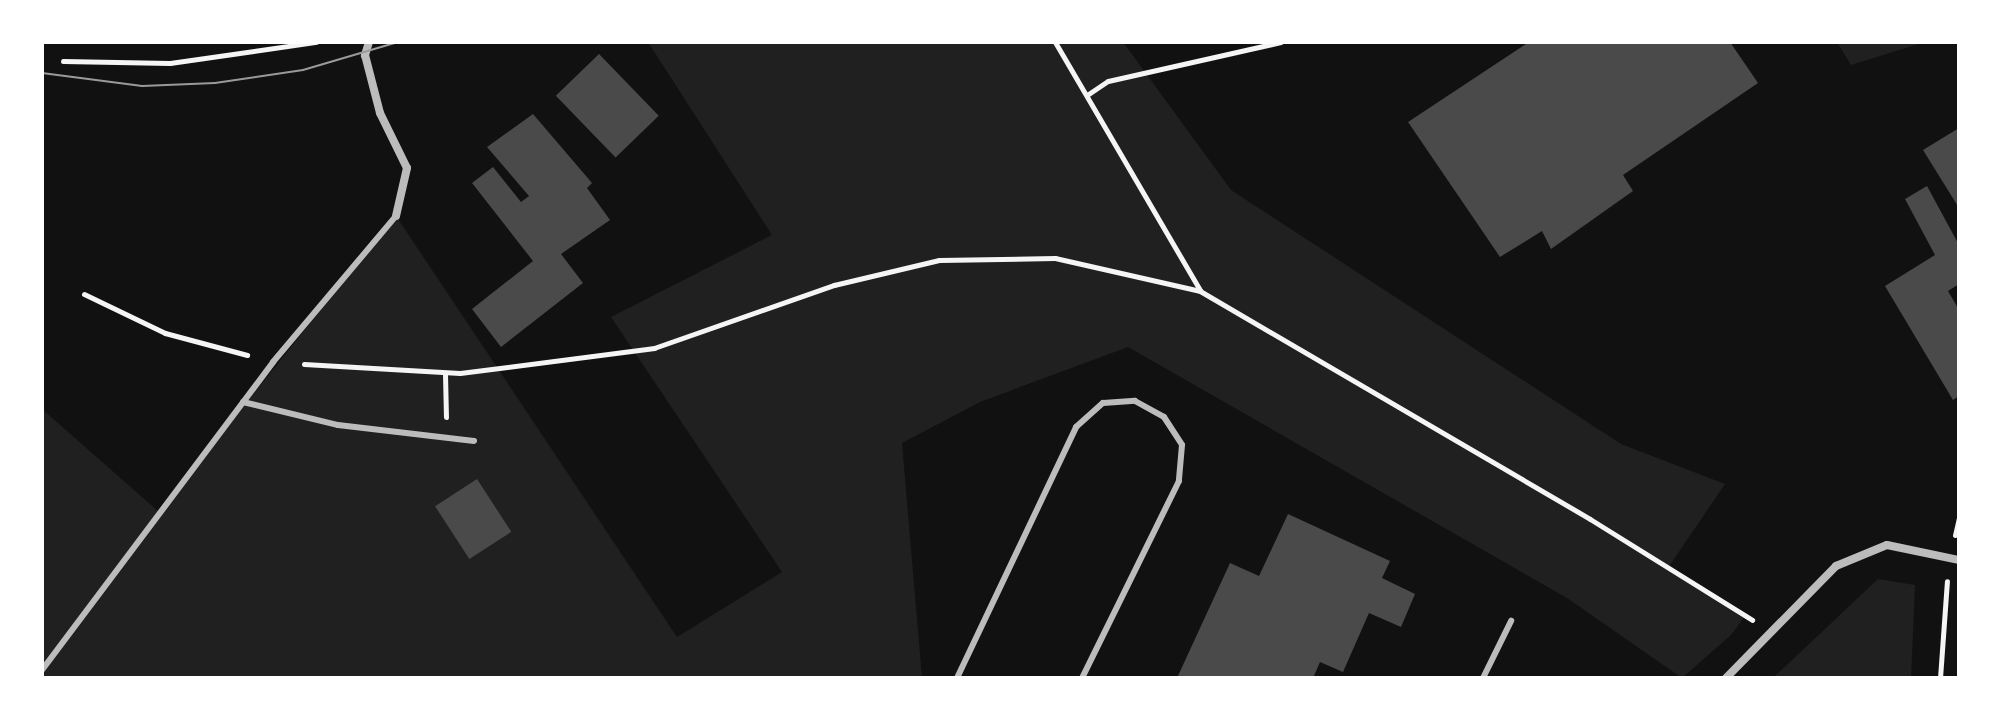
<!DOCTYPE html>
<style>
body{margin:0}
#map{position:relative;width:2001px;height:720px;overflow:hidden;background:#111;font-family:"Public Sans",sans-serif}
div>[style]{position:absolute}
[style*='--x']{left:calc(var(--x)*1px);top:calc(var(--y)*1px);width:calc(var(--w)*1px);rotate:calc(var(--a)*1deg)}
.green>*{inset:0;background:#202020}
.building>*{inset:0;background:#4a4a4a;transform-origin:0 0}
.path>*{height:5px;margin:-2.5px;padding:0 2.5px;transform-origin:2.5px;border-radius:2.5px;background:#f5f5f5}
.service>*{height:6px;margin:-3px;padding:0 3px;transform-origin:3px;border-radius:3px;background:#bcbcbc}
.minor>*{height:8px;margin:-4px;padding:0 4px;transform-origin:4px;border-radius:4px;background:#bcbcbc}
.tram>*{height:2px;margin:-1px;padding:0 1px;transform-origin:1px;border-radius:1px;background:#9a9a9a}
span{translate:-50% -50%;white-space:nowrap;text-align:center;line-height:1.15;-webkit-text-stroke:7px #fff;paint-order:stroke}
.frame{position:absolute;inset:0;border:44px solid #fff;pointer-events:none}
</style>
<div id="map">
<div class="green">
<div style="clip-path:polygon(648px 42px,1123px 42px,1231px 190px,1621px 444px,1725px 484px,1668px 568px,1745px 616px,1731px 635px,1682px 678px,1567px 598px,1128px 347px,980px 402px,902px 443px,922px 678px,42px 678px,42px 409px,159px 512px,396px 216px,677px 637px,782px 572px,611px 317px,772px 235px)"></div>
<div style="clip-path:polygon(1837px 42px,1925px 42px,1851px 65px)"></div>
<div style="clip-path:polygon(1878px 579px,1915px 585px,1911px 678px,1775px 676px)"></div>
</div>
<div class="building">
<div style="clip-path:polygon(1529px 42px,1730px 42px,1758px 83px,1623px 175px,1633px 191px,1551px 249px,1542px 231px,1500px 257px,1408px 122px)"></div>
<div style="left:599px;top:54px;width:86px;height:60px;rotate:46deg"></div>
<div style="clip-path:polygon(533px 114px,592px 183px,587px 188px,610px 220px,561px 254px,583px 283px,501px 347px,472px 309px,533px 261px,472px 183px,493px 167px,521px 202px,529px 196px,487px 147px)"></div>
<div style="clip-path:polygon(1959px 128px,1959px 208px,1923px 150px)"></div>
<div style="clip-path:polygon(1927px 186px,1959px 245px,1959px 284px,1948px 291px,1959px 310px,1959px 396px,1953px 400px,1885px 286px,1935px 255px,1905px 199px)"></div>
<div style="left:477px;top:479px;width:63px;height:50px;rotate:57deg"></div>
<div style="clip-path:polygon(1288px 514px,1390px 561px,1382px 578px,1415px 594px,1401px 627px,1369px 613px,1343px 672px,1320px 662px,1313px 678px,1177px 678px,1230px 563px,1259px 576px)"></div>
</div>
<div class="path">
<div style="--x:1055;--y:42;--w:287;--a:59.7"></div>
<div style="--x:63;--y:61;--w:107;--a:1.1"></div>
<div style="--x:170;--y:63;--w:148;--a:-8.2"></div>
<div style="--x:1087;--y:95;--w:25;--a:-34"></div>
<div style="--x:1108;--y:81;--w:177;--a:-12.7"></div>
<div style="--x:84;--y:294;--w:90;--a:25.7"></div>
<div style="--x:165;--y:333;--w:85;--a:15"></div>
<div style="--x:304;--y:364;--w:156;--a:3.3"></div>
<div style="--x:460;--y:373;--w:196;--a:-7.3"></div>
<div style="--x:654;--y:348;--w:191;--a:-19.3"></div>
<div style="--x:834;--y:285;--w:108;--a:-13.4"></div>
<div style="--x:939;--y:260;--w:116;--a:-1"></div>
<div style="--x:1055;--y:258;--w:149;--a:12.8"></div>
<div style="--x:1200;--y:291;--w:452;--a:30.3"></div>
<div style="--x:1590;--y:519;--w:191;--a:31.9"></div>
<div style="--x:445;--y:374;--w:43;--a:88.7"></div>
<div style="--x:1955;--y:535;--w:18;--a:-77"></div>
<div style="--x:1940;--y:678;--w:97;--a:-85.9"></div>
</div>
<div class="service">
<div style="--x:243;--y:402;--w:98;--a:13.6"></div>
<div style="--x:338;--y:425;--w:137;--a:6.7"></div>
<div style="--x:42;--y:670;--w:385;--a:-53.1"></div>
<div style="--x:273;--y:362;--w:191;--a:-49.9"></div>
<div style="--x:957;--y:678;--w:278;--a:-64.6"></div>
<div style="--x:1076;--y:427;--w:36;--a:-42"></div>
<div style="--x:1103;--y:403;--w:32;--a:-4"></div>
<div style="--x:1135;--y:401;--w:33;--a:29"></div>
<div style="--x:1164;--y:417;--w:33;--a:57"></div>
<div style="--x:1182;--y:445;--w:36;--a:95"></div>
<div style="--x:1179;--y:481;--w:220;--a:116.2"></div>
<div style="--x:1483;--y:678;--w:64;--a:-63.8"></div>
</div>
<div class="minor">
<div style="--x:369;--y:42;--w:14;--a:107"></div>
<div style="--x:365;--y:55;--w:60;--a:75.5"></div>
<div style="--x:380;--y:113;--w:61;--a:63.9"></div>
<div style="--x:407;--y:168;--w:49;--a:102.9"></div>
<div style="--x:1726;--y:678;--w:157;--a:-45.5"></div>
<div style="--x:1836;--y:566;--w:55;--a:-22.4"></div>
<div style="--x:1887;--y:545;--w:74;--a:11.8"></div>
</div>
<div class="tram">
<div style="--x:42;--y:73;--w:101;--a:7.4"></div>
<div style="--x:142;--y:86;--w:73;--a:-2.4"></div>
<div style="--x:215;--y:83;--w:89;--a:-8.4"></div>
<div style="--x:303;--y:70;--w:99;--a:-16.4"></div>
</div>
<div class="frame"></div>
</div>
